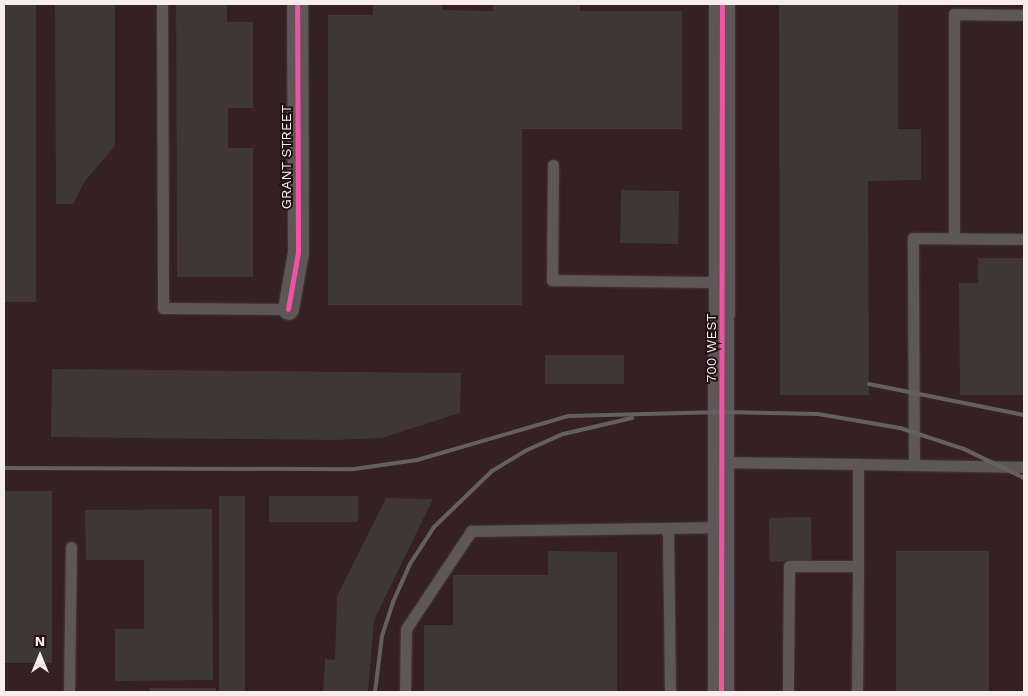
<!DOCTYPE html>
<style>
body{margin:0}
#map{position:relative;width:1028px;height:696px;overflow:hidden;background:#281e20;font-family:"Work Sans",sans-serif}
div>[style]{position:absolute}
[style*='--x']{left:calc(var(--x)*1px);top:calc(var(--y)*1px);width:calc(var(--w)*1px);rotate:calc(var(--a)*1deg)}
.built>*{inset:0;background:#352023;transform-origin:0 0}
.building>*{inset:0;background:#3e3637;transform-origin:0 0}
.roads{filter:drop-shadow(0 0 1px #423a3b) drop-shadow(0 0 1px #423a3b)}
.service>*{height:11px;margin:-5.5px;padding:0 5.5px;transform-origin:5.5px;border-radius:5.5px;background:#5f5657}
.minor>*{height:21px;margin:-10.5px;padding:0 10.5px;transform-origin:10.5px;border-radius:10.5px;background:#5f5657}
.tertiary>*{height:26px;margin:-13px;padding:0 13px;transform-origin:13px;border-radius:13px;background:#5f5657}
.rail>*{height:4px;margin:-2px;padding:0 2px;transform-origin:2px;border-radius:2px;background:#665f60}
.cycleway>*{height:5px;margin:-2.5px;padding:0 2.5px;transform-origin:2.5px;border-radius:2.5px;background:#f153a3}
span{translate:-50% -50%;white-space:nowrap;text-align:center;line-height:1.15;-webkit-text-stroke:4px #221215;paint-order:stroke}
.street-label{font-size:14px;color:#f8ecee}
.frame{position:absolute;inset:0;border:5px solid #f8ecee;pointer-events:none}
.north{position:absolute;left:15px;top:631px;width:50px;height:50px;-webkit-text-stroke:4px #221215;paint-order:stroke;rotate:0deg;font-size:14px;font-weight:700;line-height:20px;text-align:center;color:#f8ecee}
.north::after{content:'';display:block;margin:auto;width:18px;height:22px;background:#f8ecee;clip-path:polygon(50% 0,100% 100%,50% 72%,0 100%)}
</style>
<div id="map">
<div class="built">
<div style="left:4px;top:4px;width:1020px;height:688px"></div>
</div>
<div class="building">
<div style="left:4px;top:4px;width:32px;height:298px"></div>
<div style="clip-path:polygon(55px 4px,115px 4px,115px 146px,85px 181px,73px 204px,56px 204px)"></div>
<div style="clip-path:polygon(176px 4px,227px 4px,227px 22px,253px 22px,253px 108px,228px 108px,228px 148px,253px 148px,253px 277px,177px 277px)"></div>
<div style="clip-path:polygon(373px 4px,442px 4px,442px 10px,493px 11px,493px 4px,580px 4px,580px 11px,682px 11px,682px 129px,522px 129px,522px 305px,328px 305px,328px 15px,373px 15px)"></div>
<div style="clip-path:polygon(779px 4px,898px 4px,898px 129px,921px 129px,921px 180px,868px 181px,869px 395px,780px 395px)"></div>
<div style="left:621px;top:190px;width:58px;height:53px;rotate:1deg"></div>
<div style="clip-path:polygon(978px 258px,1024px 258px,1024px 395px,960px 395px,959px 283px,978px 283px)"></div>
<div style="left:545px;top:355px;width:79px;height:29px"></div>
<div style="clip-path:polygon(52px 369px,461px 373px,460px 413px,382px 438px,336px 440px,51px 437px)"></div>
<div style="left:4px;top:491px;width:48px;height:172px"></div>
<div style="left:245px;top:496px;width:196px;height:26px;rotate:90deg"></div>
<div style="left:358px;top:496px;width:26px;height:89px;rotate:90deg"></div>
<div style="clip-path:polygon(386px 498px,433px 499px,374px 620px,368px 692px,323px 692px,325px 659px,335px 660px,337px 596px)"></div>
<div style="clip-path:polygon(212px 509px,213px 680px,115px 681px,115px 629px,144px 629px,144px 560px,86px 560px,85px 510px)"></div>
<div style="left:811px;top:517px;width:44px;height:42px;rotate:89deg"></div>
<div style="clip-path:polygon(548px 551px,617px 552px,617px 692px,424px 692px,424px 625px,453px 625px,453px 575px,548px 575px)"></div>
<div style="left:896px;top:551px;width:93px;height:141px"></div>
<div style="left:150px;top:688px;width:66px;height:4px"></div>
</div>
<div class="roads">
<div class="service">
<div style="--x:162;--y:4;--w:304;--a:89.8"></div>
<div style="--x:163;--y:308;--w:125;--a:0.5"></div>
<div style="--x:553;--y:165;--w:115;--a:90.5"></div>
<div style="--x:552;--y:280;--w:170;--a:0.7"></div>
<div style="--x:954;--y:238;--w:224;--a:-90"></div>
<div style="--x:954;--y:14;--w:70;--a:0.8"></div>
<div style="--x:722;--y:462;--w:136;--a:0.8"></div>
<div style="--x:858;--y:464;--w:102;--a:90"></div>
<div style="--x:858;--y:566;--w:69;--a:180"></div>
<div style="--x:789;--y:566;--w:126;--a:90.5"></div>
<div style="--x:858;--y:464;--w:166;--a:1"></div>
<div style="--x:914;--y:464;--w:226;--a:-90.3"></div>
<div style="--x:913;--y:238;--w:111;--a:0.5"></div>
<div style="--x:668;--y:529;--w:163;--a:89.3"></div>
<div style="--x:69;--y:692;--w:145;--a:-89.2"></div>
<div style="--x:405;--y:692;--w:63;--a:-89.1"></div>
<div style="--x:406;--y:629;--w:118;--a:-56.4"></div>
<div style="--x:471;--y:531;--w:251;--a:-0.9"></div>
<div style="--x:857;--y:692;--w:126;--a:-89.5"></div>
</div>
<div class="minor">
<div style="--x:288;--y:309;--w:58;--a:-80"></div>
<div style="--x:298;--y:252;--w:248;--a:-90.2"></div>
</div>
<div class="tertiary">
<div style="--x:721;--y:692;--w:688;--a:-89.92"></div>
</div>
</div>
<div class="rail">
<div style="--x:869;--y:384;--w:158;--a:11.3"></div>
<div style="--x:4;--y:468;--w:350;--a:0.2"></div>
<div style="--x:354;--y:469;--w:64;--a:-8.1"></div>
<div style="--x:417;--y:460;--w:157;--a:-16.2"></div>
<div style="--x:568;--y:416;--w:154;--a:-1.5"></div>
<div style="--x:722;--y:412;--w:96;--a:1.2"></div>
<div style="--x:818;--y:414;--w:83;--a:9.7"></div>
<div style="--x:900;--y:428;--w:67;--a:18.2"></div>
<div style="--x:964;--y:449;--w:67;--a:25.8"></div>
<div style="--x:375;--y:692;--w:56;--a:-82.9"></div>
<div style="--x:382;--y:636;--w:36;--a:-72"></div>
<div style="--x:393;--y:602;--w:42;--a:-65.9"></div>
<div style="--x:410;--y:564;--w:44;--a:-57"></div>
<div style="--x:434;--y:527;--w:81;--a:-44"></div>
<div style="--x:492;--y:471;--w:41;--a:-31"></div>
<div style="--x:527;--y:450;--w:39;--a:-24"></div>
<div style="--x:563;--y:434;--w:71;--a:-13.1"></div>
</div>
<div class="cycleway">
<div style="--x:288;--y:309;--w:58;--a:-80"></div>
<div style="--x:298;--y:252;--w:248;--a:-90.2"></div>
<div style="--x:721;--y:692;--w:688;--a:-89.92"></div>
</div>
<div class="street-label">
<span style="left:286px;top:157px;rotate:-90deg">GRANT STREET</span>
<span style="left:711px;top:348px;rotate:-90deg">700 WEST</span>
</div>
<div class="frame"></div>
<div class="north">N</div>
</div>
